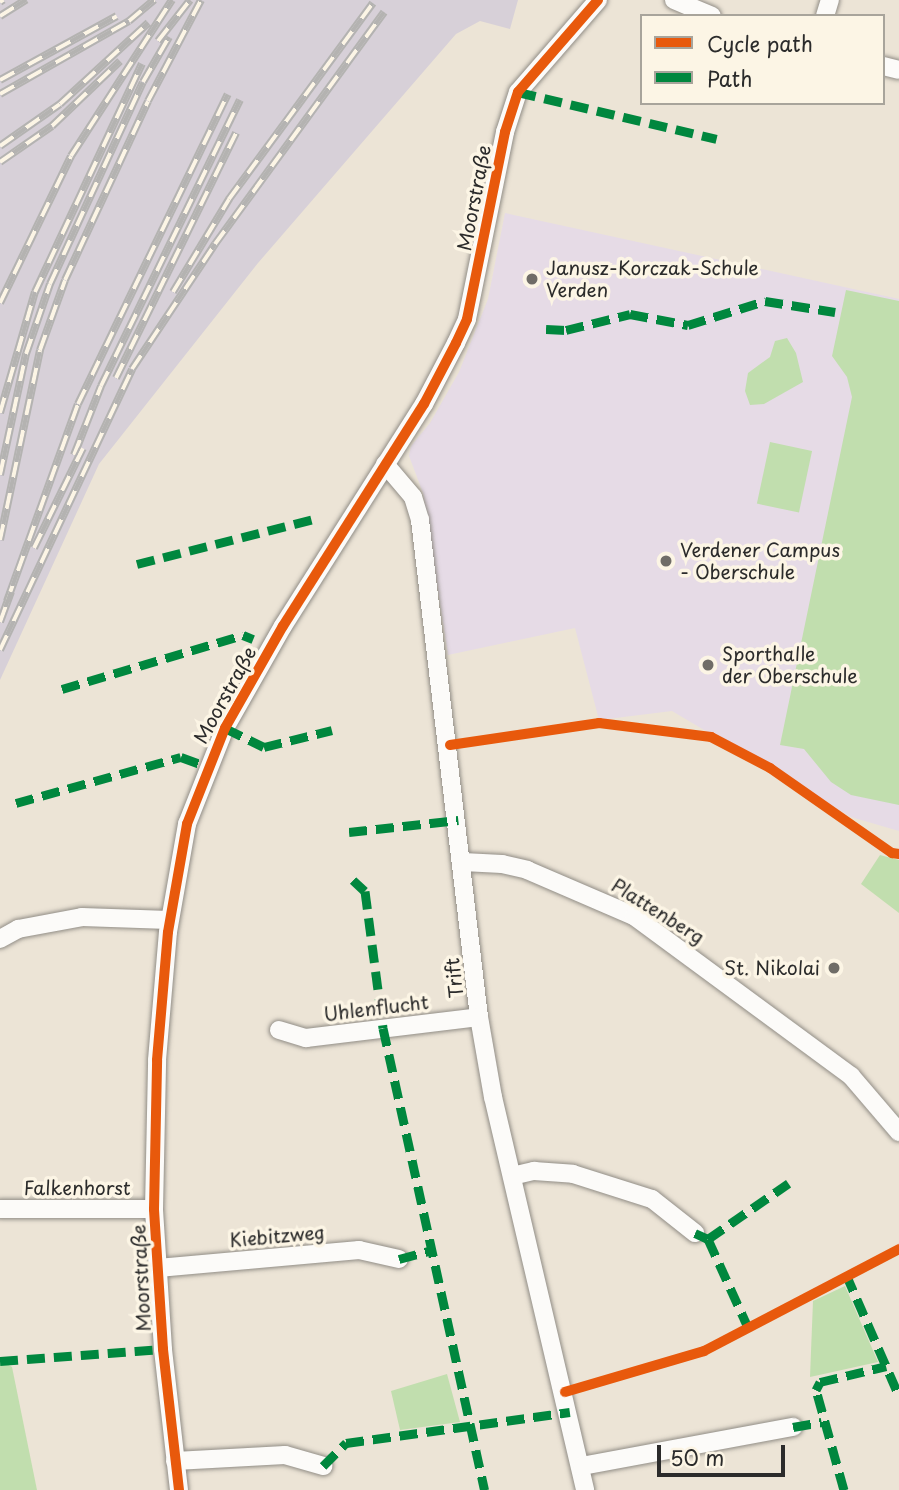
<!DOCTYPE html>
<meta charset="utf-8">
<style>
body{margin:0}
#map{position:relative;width:899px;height:1490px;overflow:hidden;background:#ece4d6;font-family:"Playpen Sans",sans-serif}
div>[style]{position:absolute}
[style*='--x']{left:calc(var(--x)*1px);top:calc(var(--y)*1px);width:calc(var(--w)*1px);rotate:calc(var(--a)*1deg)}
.built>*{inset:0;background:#e6dbe6}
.industrial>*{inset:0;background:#d7d0d8}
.green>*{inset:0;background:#c1deae;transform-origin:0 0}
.roads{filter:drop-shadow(0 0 2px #918d86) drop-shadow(0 0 2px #918d86)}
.street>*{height:18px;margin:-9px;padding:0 9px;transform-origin:9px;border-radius:9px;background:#fcfbf9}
.rail>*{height:8px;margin-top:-4px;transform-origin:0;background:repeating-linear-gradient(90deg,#fcf5e5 0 16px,#b4b3b1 0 32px);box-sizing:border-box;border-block:2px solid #b4b3b1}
.quiet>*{height:9px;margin-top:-4.5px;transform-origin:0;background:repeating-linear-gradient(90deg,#00873e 0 18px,transparent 0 27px)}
.cycleway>*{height:10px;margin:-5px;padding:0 5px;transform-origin:5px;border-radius:5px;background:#e8590c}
.dots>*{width:19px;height:19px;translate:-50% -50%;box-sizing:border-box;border:4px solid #fcf5e5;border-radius:50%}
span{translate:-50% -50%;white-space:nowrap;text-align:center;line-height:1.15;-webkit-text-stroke:7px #fcf5e5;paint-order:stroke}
.street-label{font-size:19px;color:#2b2b2b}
.poi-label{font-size:19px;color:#2b2b2b}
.left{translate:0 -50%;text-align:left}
.right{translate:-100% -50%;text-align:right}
.legend{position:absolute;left:640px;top:14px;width:245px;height:91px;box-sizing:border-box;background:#fcf5e5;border:2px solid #a8a49b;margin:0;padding:9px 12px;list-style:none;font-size:21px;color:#2b2b2b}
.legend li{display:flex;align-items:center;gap:14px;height:35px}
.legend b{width:35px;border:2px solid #a8a49b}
.scale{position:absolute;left:657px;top:1445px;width:128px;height:32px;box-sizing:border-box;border:4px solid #2b2b2b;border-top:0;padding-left:9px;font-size:21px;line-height:24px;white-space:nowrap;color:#2b2b2b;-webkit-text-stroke:5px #fcf5e5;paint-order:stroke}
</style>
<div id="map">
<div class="built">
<div style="clip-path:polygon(505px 213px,899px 299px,899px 831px,851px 817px,672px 711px,599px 720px,575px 628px,448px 655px,423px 493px,409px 456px,411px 446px,430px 423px,459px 372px,488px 299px)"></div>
</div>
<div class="industrial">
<div style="clip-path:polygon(0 0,518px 0,510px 29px,480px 21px,456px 34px,258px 263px,99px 464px,0 680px)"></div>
</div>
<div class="green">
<div style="clip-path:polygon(846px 290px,899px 301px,899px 805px,851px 795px,831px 782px,804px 749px,780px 745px,852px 397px,847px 377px,832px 356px)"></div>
<div style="clip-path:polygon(787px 338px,796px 353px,803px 382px,764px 404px,750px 405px,745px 391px,748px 373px,770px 357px,775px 341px)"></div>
<div style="left:770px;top:442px;width:43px;height:63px;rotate:12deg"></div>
<div style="clip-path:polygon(880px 855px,899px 860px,899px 913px,861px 884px)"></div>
<div style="clip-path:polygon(845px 1286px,878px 1362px,810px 1377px,813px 1301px)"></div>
<div style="clip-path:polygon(0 1360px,12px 1367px,37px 1490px,0 1490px)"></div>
<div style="clip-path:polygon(447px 1374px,460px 1422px,400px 1430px,391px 1391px)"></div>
</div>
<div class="roads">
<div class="street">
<div style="--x:674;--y:0;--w:41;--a:22.8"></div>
<div style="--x:825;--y:16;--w:17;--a:-73"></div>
<div style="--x:883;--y:66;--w:16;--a:14"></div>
<div style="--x:385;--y:464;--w:43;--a:49.7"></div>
<div style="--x:413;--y:497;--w:24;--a:73"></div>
<div style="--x:420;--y:520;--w:500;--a:83.23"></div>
<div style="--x:479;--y:1017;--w:81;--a:80.1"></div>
<div style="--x:493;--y:1097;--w:404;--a:76.8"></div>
<div style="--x:463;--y:862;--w:39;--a:3"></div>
<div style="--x:502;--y:864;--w:26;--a:13"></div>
<div style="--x:527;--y:870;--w:116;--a:23.3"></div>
<div style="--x:634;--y:916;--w:270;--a:36.4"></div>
<div style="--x:851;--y:1076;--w:74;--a:49.4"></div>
<div style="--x:0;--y:939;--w:21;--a:-29"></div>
<div style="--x:18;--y:929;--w:65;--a:-10.6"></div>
<div style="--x:82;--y:917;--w:87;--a:2"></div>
<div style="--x:279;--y:1030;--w:28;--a:17"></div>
<div style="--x:306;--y:1038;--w:174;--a:-6.9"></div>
<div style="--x:512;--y:1176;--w:23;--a:-13"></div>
<div style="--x:534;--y:1171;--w:39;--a:4"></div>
<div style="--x:573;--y:1174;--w:83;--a:17.6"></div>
<div style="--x:652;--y:1199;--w:55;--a:38.3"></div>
<div style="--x:0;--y:1209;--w:154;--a:0"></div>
<div style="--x:158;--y:1268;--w:202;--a:-5.1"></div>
<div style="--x:359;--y:1250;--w:41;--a:12.7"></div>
<div style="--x:175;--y:1461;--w:110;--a:-3.1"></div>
<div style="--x:285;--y:1455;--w:40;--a:16"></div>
<div style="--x:582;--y:1466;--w:215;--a:-10.5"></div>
<div style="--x:179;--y:1490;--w:142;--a:-96.5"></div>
<div style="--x:163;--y:1349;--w:140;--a:-93.7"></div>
<div style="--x:154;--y:1209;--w:149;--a:-88.8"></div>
<div style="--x:157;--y:1060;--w:128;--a:-85.1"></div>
<div style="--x:168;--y:932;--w:110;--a:-80"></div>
<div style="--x:187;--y:824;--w:103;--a:-68.4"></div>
<div style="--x:225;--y:728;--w:117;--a:-60.4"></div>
<div style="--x:283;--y:626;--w:263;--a:-57.6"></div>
<div style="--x:424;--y:404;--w:69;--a:-62.3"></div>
<div style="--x:456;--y:343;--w:26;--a:-65"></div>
<div style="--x:467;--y:319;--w:191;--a:-78.5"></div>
<div style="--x:505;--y:132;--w:42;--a:-72"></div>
<div style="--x:518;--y:92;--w:122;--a:-49"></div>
</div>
</div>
<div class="rail">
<div style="--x:0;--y:2;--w:4;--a:-34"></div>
<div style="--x:0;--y:16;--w:31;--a:-32"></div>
<div style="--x:158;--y:41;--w:52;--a:-52"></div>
<div style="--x:0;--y:80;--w:133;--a:-28.7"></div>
<div style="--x:0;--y:94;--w:148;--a:-29.5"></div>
<div style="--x:129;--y:21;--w:33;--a:-40"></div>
<div style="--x:0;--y:146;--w:73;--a:-35"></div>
<div style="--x:60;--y:104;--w:120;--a:-42.6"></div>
<div style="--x:0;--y:162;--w:63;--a:-34.7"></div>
<div style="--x:52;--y:126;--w:94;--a:-43.7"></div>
<div style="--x:173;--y:292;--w:109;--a:-58.9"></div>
<div style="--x:229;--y:199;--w:243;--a:-53.7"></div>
<div style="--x:0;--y:303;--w:163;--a:-64.2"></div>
<div style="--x:71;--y:156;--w:186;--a:-57.1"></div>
<div style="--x:116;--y:378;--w:273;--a:-63.9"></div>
<div style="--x:0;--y:413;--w:126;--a:-73.9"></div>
<div style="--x:35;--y:292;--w:252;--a:-64.9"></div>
<div style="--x:74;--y:455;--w:74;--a:-68.6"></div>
<div style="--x:101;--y:386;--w:318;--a:-64.1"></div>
<div style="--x:0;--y:475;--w:124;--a:-77.9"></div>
<div style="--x:26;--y:354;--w:74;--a:-71.1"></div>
<div style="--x:50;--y:284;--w:222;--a:-65.3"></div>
<div style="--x:143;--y:82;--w:52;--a:-60"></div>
<div style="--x:0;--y:540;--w:194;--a:-78.1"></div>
<div style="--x:40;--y:350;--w:74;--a:-70.3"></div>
<div style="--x:65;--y:280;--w:197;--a:-65.1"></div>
<div style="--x:148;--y:101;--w:114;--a:-62.3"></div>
<div style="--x:34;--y:548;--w:111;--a:-63.9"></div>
<div style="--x:7;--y:601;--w:209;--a:-70.2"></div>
<div style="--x:78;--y:404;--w:344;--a:-64.2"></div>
<div style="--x:0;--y:622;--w:32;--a:-70"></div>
<div style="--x:0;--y:650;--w:310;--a:-64.8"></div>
<div style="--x:132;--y:369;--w:150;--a:-56.4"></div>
<div style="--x:215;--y:244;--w:287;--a:-53.9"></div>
</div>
<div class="quiet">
<div style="--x:518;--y:92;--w:204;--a:13.3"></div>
<div style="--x:546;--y:329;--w:20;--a:3"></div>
<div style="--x:566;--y:330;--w:66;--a:-14"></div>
<div style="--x:630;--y:314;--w:59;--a:10.7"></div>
<div style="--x:688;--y:325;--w:81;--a:-17.3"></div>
<div style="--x:765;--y:301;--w:71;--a:8.9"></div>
<div style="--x:137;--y:564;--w:183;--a:-14.3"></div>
<div style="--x:62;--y:689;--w:189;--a:-16.6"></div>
<div style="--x:243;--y:635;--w:11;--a:22"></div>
<div style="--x:225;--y:728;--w:43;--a:26"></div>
<div style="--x:264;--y:747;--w:70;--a:-14"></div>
<div style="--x:16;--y:803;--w:171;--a:-15.6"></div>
<div style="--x:181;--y:757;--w:27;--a:20"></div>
<div style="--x:349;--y:832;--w:110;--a:-6.3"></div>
<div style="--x:353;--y:880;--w:16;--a:43"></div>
<div style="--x:365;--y:891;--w:138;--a:82.5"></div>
<div style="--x:383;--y:1028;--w:473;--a:77.6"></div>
<div style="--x:695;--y:1233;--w:14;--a:25"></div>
<div style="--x:708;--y:1239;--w:97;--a:65.6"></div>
<div style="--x:708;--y:1239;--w:98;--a:-34.7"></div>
<div style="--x:399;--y:1259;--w:35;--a:-15"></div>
<div style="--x:846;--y:1274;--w:133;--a:66.5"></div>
<div style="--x:0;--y:1361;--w:163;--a:-4.2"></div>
<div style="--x:793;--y:1427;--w:29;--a:-10"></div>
<div style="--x:323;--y:1466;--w:33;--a:-45"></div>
<div style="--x:346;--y:1443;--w:226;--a:-7.9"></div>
<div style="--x:844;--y:1490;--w:104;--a:-105.6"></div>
<div style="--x:816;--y:1390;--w:9;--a:-63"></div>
<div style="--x:820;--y:1382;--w:68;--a:-13.6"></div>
</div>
<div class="cycleway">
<div style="--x:450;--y:745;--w:151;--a:-8.4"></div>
<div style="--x:599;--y:723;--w:113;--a:7.1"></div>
<div style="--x:711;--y:737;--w:67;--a:27.7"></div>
<div style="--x:770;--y:768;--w:149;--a:34.9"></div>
<div style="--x:892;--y:853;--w:7;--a:8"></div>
<div style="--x:565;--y:1392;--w:145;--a:-16.4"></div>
<div style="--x:704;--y:1351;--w:220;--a:-27.6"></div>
<div style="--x:179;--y:1490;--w:142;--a:-96.5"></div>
<div style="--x:163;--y:1349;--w:140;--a:-93.7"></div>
<div style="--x:154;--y:1209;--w:149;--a:-88.8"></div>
<div style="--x:157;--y:1060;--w:128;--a:-85.1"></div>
<div style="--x:168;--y:932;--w:110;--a:-80"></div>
<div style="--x:187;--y:824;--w:103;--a:-68.4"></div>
<div style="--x:225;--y:728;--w:117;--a:-60.4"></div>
<div style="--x:283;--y:626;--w:263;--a:-57.6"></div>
<div style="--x:424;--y:404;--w:69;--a:-62.3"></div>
<div style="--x:456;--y:343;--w:26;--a:-65"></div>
<div style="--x:467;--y:319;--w:191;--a:-78.5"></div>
<div style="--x:505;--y:132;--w:42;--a:-72"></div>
<div style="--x:518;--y:92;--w:122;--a:-49"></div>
</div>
<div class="dots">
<div style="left:532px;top:279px;background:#6f6c67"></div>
<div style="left:666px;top:561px;background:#6f6c67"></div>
<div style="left:708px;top:665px;background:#6f6c67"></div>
<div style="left:834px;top:968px;background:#6f6c67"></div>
</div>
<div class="street-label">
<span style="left:474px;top:198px;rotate:-79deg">Moorstraße</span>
<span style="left:225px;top:695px;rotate:-61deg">Moorstraße</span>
<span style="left:658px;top:911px;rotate:32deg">Plattenberg</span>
<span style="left:454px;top:978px;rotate:-96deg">Trift</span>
<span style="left:376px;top:1008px;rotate:-7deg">Uhlenflucht</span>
<span style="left:77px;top:1188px">Falkenhorst</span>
<span style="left:277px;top:1236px;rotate:-5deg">Kiebitzweg</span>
<span style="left:141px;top:1278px;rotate:-93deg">Moorstraße</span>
</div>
<div class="poi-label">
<span class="left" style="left:546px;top:279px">Janusz-Korczak-Schule<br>Verden</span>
<span class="left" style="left:680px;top:561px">Verdener Campus<br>- Oberschule</span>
<span class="left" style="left:722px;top:665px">Sporthalle<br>der Oberschule</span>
<span class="right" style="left:820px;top:968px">St. Nikolai</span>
</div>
<ul class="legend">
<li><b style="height:9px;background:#e8590c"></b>Cycle path</li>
<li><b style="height:9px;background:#00873e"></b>Path</li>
</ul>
<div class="scale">50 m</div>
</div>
